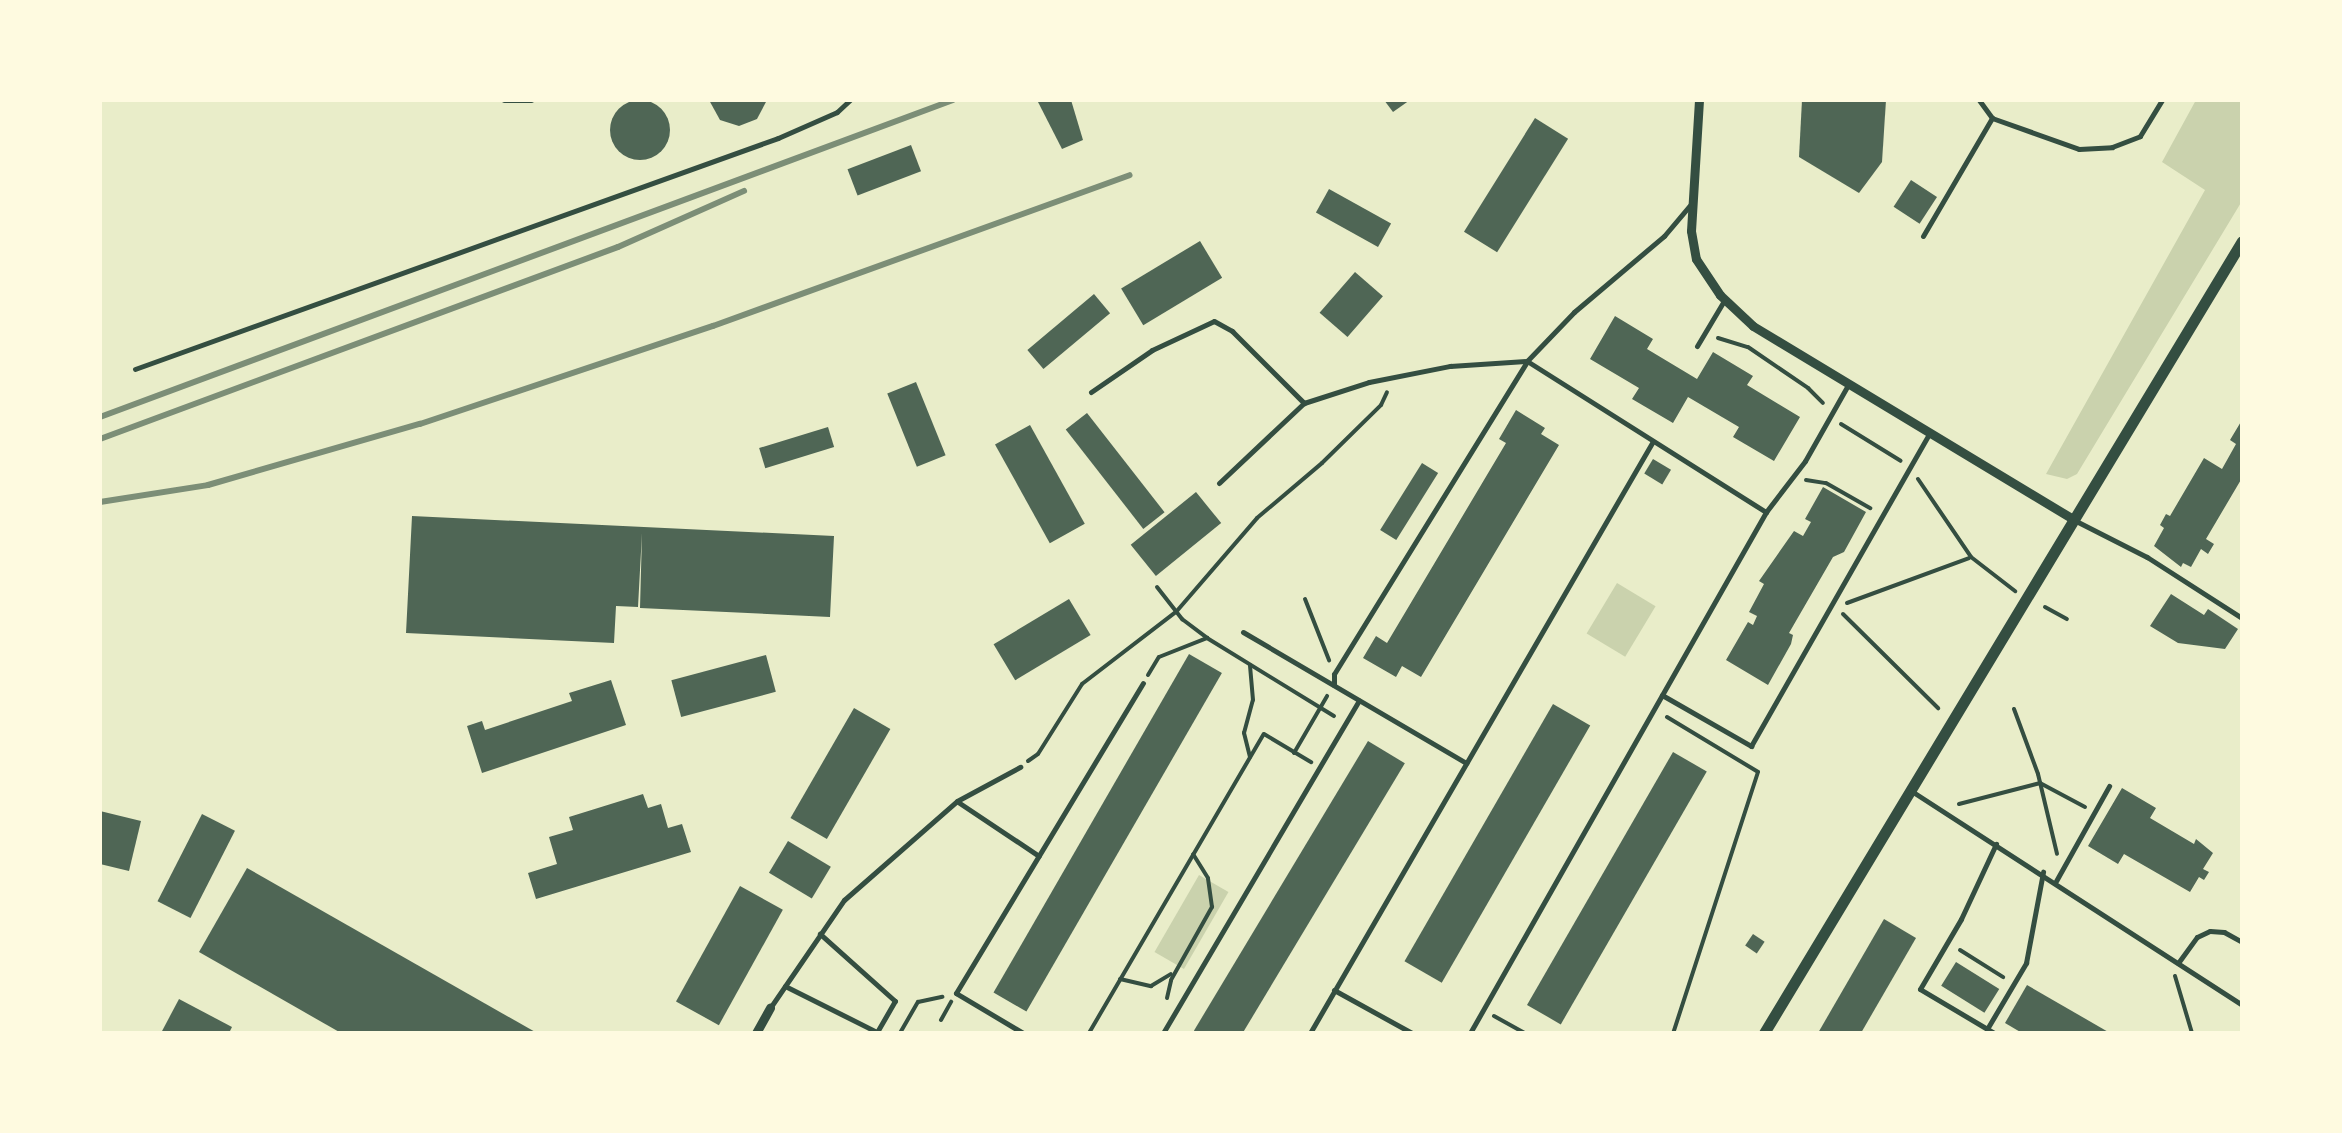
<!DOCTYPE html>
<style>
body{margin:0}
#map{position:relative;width:2342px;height:1133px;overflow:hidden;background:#e9edc9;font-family:"Roboto Condensed",sans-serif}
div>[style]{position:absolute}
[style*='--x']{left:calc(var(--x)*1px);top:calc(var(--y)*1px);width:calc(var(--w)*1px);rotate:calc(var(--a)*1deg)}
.green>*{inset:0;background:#cad2ad;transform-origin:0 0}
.building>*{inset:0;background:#4f6655;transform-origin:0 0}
.round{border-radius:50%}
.path>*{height:4px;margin:-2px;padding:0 2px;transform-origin:2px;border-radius:2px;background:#344e41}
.service>*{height:5px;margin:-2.5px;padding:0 2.5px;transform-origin:2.5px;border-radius:2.5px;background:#344e41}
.minor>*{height:9px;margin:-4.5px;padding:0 4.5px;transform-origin:4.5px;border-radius:4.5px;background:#344e41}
.tertiary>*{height:11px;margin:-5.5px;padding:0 5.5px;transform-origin:5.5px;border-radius:5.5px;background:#344e41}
.rail>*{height:6px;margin:-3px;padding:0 3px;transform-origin:3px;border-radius:3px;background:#7c8e77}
span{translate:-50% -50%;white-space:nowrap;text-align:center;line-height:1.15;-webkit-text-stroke:8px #fefae0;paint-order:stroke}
.frame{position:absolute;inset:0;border:102px solid #fefae0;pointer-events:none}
</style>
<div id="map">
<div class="green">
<div style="clip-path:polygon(2196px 100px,2242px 100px,2242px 201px,2077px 474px,2067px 479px,2046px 474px,2205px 190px,2162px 162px)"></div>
<div style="left:1617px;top:583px;width:45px;height:59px;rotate:31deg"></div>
<div style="left:1199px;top:875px;width:34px;height:89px;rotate:30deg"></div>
</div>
<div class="building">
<div style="clip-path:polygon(709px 100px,767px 100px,757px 119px,739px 126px,720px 120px)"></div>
<div style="clip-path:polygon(1037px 100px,1071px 100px,1083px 140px,1062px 149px)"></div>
<div style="clip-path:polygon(1384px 100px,1410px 100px,1393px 112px)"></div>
<div style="clip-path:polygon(1802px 100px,1886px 100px,1882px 162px,1859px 193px,1799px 157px)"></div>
<div class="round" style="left:610px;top:100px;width:60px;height:60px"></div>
<div style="left:1535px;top:118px;width:39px;height:134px;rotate:32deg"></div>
<div style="left:911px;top:145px;width:28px;height:68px;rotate:69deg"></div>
<div style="left:1911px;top:180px;width:31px;height:32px;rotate:33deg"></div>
<div style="left:1329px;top:189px;width:71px;height:27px;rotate:29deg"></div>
<div style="left:1200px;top:241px;width:43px;height:92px;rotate:59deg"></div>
<div style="left:1355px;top:272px;width:37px;height:54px;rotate:41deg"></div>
<div style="left:1094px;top:294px;width:25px;height:87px;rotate:50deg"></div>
<div style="clip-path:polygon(1615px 316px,1653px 339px,1647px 349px,1697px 379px,1713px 352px,1753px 376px,1747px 385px,1800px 417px,1774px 461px,1733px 437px,1739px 427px,1688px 397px,1673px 423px,1632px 399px,1639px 388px,1590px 359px)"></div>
<div style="left:916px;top:382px;width:79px;height:31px;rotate:68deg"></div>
<div style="clip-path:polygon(1516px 410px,1545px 428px,1541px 434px,1559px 445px,1421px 677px,1402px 666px,1396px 677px,1363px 658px,1376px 636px,1387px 643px,1506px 443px,1499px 439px)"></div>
<div style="left:1087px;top:413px;width:126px;height:27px;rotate:52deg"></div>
<div style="clip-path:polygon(2242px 420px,2242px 478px,2206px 539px,2214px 544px,2208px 554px,2201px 549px,2191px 567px,2183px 563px,2181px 567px,2154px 546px,2164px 528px,2160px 525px,2166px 514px,2170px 516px,2204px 458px,2222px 469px,2236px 444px,2230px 440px)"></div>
<div style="left:1030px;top:425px;width:113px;height:40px;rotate:61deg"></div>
<div style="left:828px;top:427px;width:21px;height:72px;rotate:73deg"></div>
<div style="left:1653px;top:459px;width:21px;height:17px;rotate:31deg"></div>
<div style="left:1422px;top:463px;width:19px;height:79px;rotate:32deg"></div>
<div style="clip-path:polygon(1823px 487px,1866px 512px,1844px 552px,1833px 557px,1789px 633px,1793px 635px,1791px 644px,1768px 685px,1726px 660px,1748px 622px,1753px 625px,1757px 616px,1749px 612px,1764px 584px,1759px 581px,1794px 531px,1803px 536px,1811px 522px,1805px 519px)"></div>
<div style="left:1196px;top:492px;width:40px;height:84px;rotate:51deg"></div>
<div style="clip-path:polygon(412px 516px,834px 536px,830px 617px,640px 608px,642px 533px,638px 607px,616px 606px,614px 643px,406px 633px)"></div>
<div style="clip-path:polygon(2171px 594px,2204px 615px,2208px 609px,2238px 629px,2225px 649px,2178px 643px,2150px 626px)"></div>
<div style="left:1069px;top:599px;width:42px;height:88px;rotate:59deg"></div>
<div style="left:1189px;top:654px;width:38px;height:391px;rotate:30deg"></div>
<div style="left:766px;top:655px;width:38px;height:98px;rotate:75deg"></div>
<div style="clip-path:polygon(611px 680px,626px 725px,482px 773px,467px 726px,482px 721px,485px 730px,572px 701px,569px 693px)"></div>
<div style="left:1553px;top:704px;width:43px;height:297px;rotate:30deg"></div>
<div style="left:854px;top:708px;width:42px;height:127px;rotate:30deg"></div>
<div style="left:1368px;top:741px;width:43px;height:338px;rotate:31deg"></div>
<div style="left:1673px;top:752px;width:39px;height:292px;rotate:30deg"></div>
<div style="clip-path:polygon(2122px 788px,2156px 808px,2150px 818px,2194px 844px,2196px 839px,2213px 853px,2203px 869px,2209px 872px,2204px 880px,2199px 877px,2190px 892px,2124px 854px,2118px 864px,2088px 846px)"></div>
<div style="clip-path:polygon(643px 794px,648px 808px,661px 804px,668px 828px,682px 824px,691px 852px,536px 899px,528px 873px,557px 864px,549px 837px,573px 830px,569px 817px)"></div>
<div style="clip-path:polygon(100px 811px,141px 821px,129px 871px,100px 864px)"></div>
<div style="left:202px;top:814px;width:37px;height:98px;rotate:27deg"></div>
<div style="left:788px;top:841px;width:50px;height:37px;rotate:31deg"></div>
<div style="clip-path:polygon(247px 868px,537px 1033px,341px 1033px,199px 952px)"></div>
<div style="left:740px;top:886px;width:49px;height:132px;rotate:29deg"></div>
<div style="clip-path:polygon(1884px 919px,1916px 938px,1861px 1033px,1818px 1033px)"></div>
<div style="left:1753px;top:934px;width:14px;height:14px;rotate:34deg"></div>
<div style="left:1956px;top:962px;width:51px;height:28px;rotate:32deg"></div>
<div style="clip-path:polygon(2027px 985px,2110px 1033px,2022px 1033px,2005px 1023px)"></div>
<div style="clip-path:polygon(179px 999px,232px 1027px,229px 1033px,161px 1033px)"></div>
</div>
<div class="path">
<div style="--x:1718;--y:338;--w:31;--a:17"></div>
<div style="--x:1748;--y:347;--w:73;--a:34.3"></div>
<div style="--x:1808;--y:388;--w:21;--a:45"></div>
<div style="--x:1841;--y:424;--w:70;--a:31.7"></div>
<div style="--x:1918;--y:479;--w:94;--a:55.8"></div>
<div style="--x:1971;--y:557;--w:56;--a:37.7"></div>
<div style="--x:1806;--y:480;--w:20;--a:9"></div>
<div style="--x:1826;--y:483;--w:51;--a:29.6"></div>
<div style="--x:1157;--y:587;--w:41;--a:52"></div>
<div style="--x:1182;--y:619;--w:31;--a:37"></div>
<div style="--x:1305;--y:599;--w:66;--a:68.5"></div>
<div style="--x:1847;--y:603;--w:130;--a:-20.2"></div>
<div style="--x:2045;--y:607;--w:25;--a:29"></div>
<div style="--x:1843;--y:614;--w:134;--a:44.7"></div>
<div style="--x:1148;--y:675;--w:21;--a:-59"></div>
<div style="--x:1159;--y:657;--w:52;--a:-21.6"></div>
<div style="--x:1207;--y:638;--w:149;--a:31.6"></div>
<div style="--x:2014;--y:709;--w:69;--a:69.7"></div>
<div style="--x:2038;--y:774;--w:82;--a:76.6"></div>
<div style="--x:1667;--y:717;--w:106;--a:31.1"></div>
<div style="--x:1758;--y:772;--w:274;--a:108"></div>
<div style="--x:1294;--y:753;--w:66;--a:-59.9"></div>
<div style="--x:1250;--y:757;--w:25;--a:-104"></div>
<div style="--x:1244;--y:733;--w:34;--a:-75"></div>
<div style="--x:1253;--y:700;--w:35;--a:-95"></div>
<div style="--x:1028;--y:761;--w:12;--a:-35"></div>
<div style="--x:1038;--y:754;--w:83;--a:-57.8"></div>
<div style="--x:1082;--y:684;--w:118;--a:-37.5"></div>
<div style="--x:1176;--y:612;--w:124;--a:-49.2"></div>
<div style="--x:1257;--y:518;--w:85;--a:-40.2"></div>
<div style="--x:1322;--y:463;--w:83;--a:-44.5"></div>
<div style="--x:1381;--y:405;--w:14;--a:-65"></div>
<div style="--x:1959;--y:804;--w:84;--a:-14.5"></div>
<div style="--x:2040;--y:783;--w:51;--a:28.1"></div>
<div style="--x:1960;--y:950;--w:51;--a:32.1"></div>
<div style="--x:2175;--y:976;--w:59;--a:73.4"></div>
<div style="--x:1120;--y:979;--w:32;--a:13"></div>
<div style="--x:1151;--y:986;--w:23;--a:-31"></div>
<div style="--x:1167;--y:998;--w:18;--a:-77"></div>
<div style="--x:1171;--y:980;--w:84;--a:-60.7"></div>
<div style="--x:1212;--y:907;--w:29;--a:-98"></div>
<div style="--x:1208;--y:878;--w:28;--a:-122"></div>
<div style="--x:1494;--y:1016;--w:35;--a:29"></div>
<div style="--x:941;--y:1020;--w:21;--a:-61"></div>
<div style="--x:900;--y:1033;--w:36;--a:-60"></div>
<div style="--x:918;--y:1002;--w:25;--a:-12"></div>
<div style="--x:1089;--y:1033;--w:346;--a:-59.7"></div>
<div style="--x:1264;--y:734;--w:55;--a:30.8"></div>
</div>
<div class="service">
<div style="--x:504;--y:100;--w:27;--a:0"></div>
<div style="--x:1979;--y:100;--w:22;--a:54"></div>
<div style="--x:1923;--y:236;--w:137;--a:-59.7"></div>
<div style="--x:1992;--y:118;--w:92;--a:19.6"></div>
<div style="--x:2079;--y:149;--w:33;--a:-3"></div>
<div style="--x:2112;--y:147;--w:30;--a:-21"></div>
<div style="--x:2140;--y:136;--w:42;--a:-58.6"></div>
<div style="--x:1697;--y:346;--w:55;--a:-59.2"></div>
<div style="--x:135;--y:369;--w:683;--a:-19.76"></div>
<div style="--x:778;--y:138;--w:64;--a:-23.8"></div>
<div style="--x:837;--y:112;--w:18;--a:-43"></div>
<div style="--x:1091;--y:392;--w:74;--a:-34.5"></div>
<div style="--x:1152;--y:350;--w:68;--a:-25.1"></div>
<div style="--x:1214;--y:321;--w:21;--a:29"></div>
<div style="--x:1232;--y:331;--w:102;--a:45"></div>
<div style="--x:1219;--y:483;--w:117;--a:-43.3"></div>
<div style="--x:1304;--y:403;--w:68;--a:-17.9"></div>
<div style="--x:1369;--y:382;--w:83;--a:-11.2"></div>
<div style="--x:1450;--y:366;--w:77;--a:-3.7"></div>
<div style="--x:1527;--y:361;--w:283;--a:32.3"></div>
<div style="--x:2076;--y:521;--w:80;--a:26.9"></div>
<div style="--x:2147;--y:557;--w:113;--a:32.7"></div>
<div style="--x:1243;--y:632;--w:259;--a:30.4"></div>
<div style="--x:1334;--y:685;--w:11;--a:-90"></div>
<div style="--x:1334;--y:674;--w:368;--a:-58.3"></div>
<div style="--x:1527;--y:361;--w:68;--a:-46.2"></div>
<div style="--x:1574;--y:312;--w:118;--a:-40.2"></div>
<div style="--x:1664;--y:236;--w:42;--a:-49.8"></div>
<div style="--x:1662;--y:695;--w:103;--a:29.8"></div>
<div style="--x:1751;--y:746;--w:359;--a:-60.3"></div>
<div style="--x:1913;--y:792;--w:392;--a:32.9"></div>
<div style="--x:958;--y:802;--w:97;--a:33.7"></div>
<div style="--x:2056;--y:881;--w:109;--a:-60.8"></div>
<div style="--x:2178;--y:963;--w:32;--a:-54"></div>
<div style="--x:2197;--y:937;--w:14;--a:-25"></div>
<div style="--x:2210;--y:931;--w:14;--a:4"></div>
<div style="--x:2224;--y:932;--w:21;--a:29"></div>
<div style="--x:785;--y:986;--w:103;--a:26.6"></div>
<div style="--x:877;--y:1032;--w:36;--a:-60"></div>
<div style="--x:895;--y:1001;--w:101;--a:-138.2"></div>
<div style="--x:1334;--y:990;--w:89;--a:28.9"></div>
<div style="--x:770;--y:1008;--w:131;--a:-55.6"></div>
<div style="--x:844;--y:900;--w:150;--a:-41.2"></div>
<div style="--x:957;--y:801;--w:72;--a:-28.4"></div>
<div style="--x:1987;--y:1029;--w:77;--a:-59.4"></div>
<div style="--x:2026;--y:963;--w:93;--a:-79.4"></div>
<div style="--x:1023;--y:1033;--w:78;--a:-149.2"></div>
<div style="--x:956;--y:993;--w:362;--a:-58.9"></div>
<div style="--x:1163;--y:1033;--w:386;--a:-59.5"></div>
<div style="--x:1310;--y:1033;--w:684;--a:-59.91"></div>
<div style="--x:1470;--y:1033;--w:599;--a:-60.4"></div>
<div style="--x:1766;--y:512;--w:64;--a:-52.6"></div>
<div style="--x:1805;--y:461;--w:87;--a:-60.5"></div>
<div style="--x:1994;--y:1033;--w:86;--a:-149.3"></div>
<div style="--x:1920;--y:989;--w:81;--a:-59.6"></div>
<div style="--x:1961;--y:919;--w:83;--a:-65"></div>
</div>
<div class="minor">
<div style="--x:1699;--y:100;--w:131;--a:93.5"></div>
<div style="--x:1691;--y:231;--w:28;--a:80"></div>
<div style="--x:1696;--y:259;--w:43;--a:56.3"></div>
<div style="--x:1720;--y:295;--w:45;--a:43.2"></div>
<div style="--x:1753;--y:326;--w:375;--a:31.1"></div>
<div style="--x:756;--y:1033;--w:29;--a:-61"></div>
</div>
<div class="tertiary">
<div style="--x:1764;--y:1033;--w:925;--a:-58.89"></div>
</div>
<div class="rail">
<div style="--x:100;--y:417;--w:910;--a:-20.39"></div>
<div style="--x:100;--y:439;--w:552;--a:-20.34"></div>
<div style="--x:618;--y:247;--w:138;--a:-24"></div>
<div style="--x:100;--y:502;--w:109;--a:-8.9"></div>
<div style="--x:208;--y:485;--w:221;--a:-16.1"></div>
<div style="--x:420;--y:424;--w:309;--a:-18.5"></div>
<div style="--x:713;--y:326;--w:443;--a:-19.9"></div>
</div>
<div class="frame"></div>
</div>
